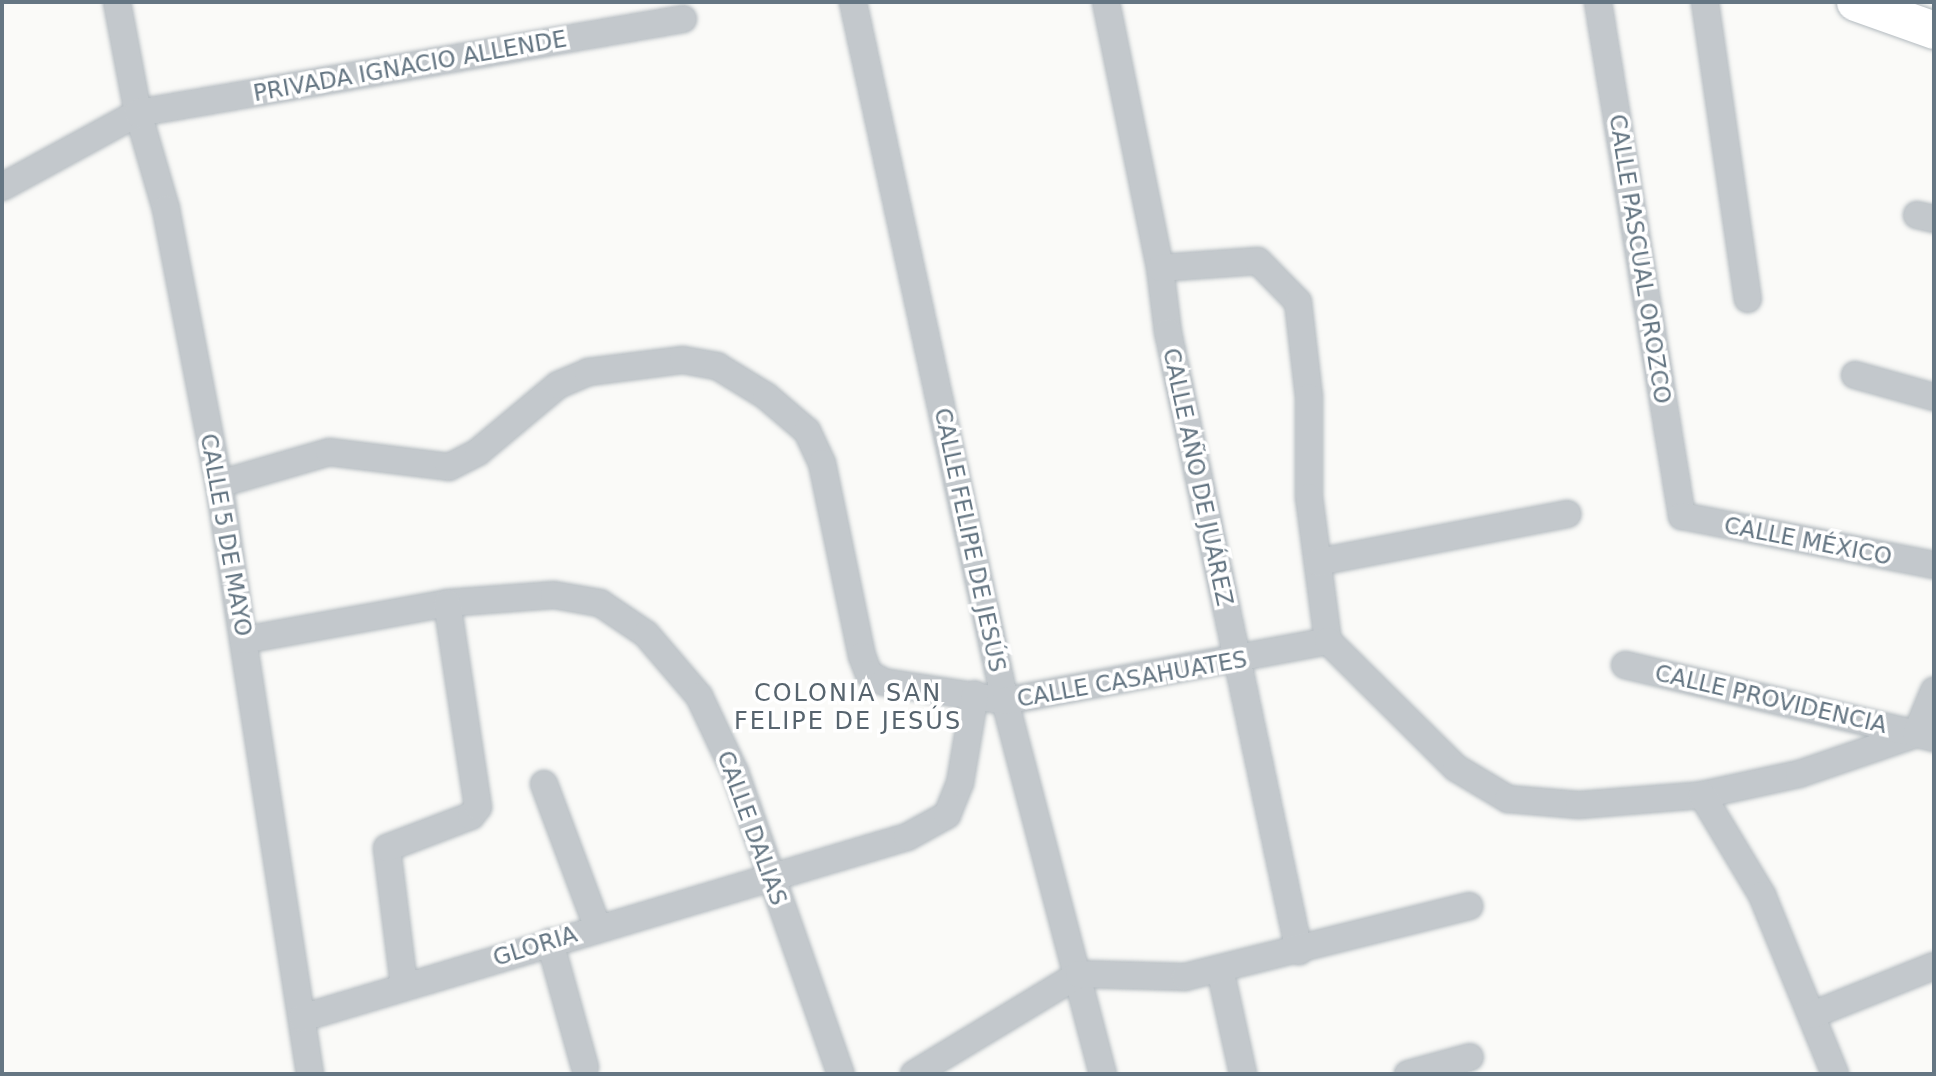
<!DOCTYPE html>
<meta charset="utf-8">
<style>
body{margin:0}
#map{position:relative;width:1936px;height:1076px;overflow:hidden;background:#fafaf8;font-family:"DejaVu Sans",sans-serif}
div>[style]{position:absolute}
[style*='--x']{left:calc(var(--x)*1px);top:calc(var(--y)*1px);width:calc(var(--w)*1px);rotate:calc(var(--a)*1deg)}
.roads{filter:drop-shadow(0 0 2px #b3babf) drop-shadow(0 0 2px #b3babf)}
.street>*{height:26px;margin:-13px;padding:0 13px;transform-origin:13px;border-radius:13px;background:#c3c8cc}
.secondary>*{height:37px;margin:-18.5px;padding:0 18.5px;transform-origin:18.5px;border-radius:18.5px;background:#fff}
span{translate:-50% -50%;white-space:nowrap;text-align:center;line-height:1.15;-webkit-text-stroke:7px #fff;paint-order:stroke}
.street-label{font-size:23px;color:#657683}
.neighbourhood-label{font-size:24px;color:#57646e;letter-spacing:2px}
.frame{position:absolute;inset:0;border:4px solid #657683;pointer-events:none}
</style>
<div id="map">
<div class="roads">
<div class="street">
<div style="--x:117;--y:2;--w:113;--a:79.3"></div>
<div style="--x:138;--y:113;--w:100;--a:73.7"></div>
<div style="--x:166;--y:209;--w:280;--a:79.1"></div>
<div style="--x:219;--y:484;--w:597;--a:81.23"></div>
<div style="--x:853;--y:2;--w:715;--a:77.73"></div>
<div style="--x:1005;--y:701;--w:386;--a:75.3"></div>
<div style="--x:1106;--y:2;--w:271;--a:78.5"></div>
<div style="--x:1160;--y:268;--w:64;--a:82.9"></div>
<div style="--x:1168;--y:332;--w:633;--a:78.05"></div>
<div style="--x:1598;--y:2;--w:521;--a:80.72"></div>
<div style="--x:1682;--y:516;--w:257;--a:11"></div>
<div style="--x:1705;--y:2;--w:300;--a:81.8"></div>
<div style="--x:2;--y:187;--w:155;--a:-28.6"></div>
<div style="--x:138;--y:113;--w:553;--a:-9.79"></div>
<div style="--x:1917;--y:215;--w:17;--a:13"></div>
<div style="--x:1160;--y:268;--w:98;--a:-4.1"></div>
<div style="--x:1258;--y:261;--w:57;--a:45.7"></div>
<div style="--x:1298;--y:302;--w:96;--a:83.4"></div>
<div style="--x:1309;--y:397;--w:100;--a:90"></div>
<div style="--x:1309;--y:497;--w:145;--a:82.5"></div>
<div style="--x:1855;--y:375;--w:82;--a:15.6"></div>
<div style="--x:219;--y:484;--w:115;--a:-16.2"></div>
<div style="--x:329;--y:452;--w:121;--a:7.1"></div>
<div style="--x:449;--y:467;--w:33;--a:-27"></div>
<div style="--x:478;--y:452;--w:104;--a:-39.9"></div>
<div style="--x:558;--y:385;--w:33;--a:-23"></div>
<div style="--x:588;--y:372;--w:96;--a:-7.2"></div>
<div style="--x:683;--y:360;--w:35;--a:10"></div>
<div style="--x:717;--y:366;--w:57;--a:31.5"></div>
<div style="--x:766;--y:396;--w:54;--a:40.5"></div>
<div style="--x:807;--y:431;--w:35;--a:65"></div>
<div style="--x:822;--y:463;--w:197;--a:78.3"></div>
<div style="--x:862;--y:656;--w:19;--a:69"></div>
<div style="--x:869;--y:674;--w:17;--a:28"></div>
<div style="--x:884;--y:682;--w:122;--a:8.9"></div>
<div style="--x:1005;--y:701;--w:329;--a:-10.5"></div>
<div style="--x:1318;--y:562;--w:254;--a:-10.9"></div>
<div style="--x:244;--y:640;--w:206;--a:-10.3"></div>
<div style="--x:447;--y:603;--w:107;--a:-4.3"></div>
<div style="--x:554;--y:595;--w:47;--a:9.9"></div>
<div style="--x:600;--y:603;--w:55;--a:34"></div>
<div style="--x:646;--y:634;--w:82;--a:49.5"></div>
<div style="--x:699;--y:696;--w:84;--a:64.7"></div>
<div style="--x:735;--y:772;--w:320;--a:70.7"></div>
<div style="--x:1328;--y:641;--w:180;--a:44.8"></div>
<div style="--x:1456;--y:768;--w:61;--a:30.8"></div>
<div style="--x:1508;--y:799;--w:71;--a:4.8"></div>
<div style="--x:1579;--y:805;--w:123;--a:-4.6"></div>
<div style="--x:1702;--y:795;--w:99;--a:-12.2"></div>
<div style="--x:1799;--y:774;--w:124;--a:-18.9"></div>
<div style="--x:1625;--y:665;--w:318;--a:13.3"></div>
<div style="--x:1916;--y:734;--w:47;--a:-67.3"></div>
<div style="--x:544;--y:784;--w:152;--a:69.5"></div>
<div style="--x:1702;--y:795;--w:117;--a:59"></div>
<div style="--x:1762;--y:895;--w:193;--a:67.8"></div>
<div style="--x:550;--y:942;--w:130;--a:74.4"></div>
<div style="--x:1220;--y:969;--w:107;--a:77.6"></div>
<div style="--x:404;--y:985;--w:138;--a:-97.1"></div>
<div style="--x:387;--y:848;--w:90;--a:-20.9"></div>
<div style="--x:471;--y:816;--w:11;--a:-52"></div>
<div style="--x:478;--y:807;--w:206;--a:-98.6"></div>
<div style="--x:1812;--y:1015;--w:131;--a:-21.9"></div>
<div style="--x:302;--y:1018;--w:631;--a:-16.66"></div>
<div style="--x:907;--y:837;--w:46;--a:-28.8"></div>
<div style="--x:947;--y:815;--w:35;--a:-68"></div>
<div style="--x:960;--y:783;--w:90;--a:-80.4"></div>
<div style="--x:914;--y:1074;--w:193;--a:-31.2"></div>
<div style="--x:1079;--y:974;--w:106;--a:1.6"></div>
<div style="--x:1185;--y:977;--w:293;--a:-14"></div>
<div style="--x:1408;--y:1074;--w:64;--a:-15.3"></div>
</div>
<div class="secondary">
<div style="--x:1855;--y:2;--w:84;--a:19.5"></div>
</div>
</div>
<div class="street-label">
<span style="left:410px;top:66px;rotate:-10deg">PRIVADA IGNACIO ALLENDE</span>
<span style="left:1640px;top:259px;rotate:81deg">CALLE PASCUAL OROZCO</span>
<span style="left:1198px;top:477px;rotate:78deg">CALLE AÑO DE JUÁREZ</span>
<span style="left:226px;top:535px;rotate:80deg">CALLE 5 DE MAYO</span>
<span style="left:970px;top:540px;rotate:78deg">CALLE FELIPE DE JESÚS</span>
<span style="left:1808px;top:541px;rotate:11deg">CALLE MÉXICO</span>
<span style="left:1132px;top:679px;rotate:-10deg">CALLE CASAHUATES</span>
<span style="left:1771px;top:699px;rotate:13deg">CALLE PROVIDENCIA</span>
<span style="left:752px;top:828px;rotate:70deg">CALLE DALIAS</span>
<span style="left:535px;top:946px;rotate:-17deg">GLORIA</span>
</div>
<div class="neighbourhood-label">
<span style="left:848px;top:708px">COLONIA SAN<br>FELIPE DE JESÚS</span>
</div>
<div class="frame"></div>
</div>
